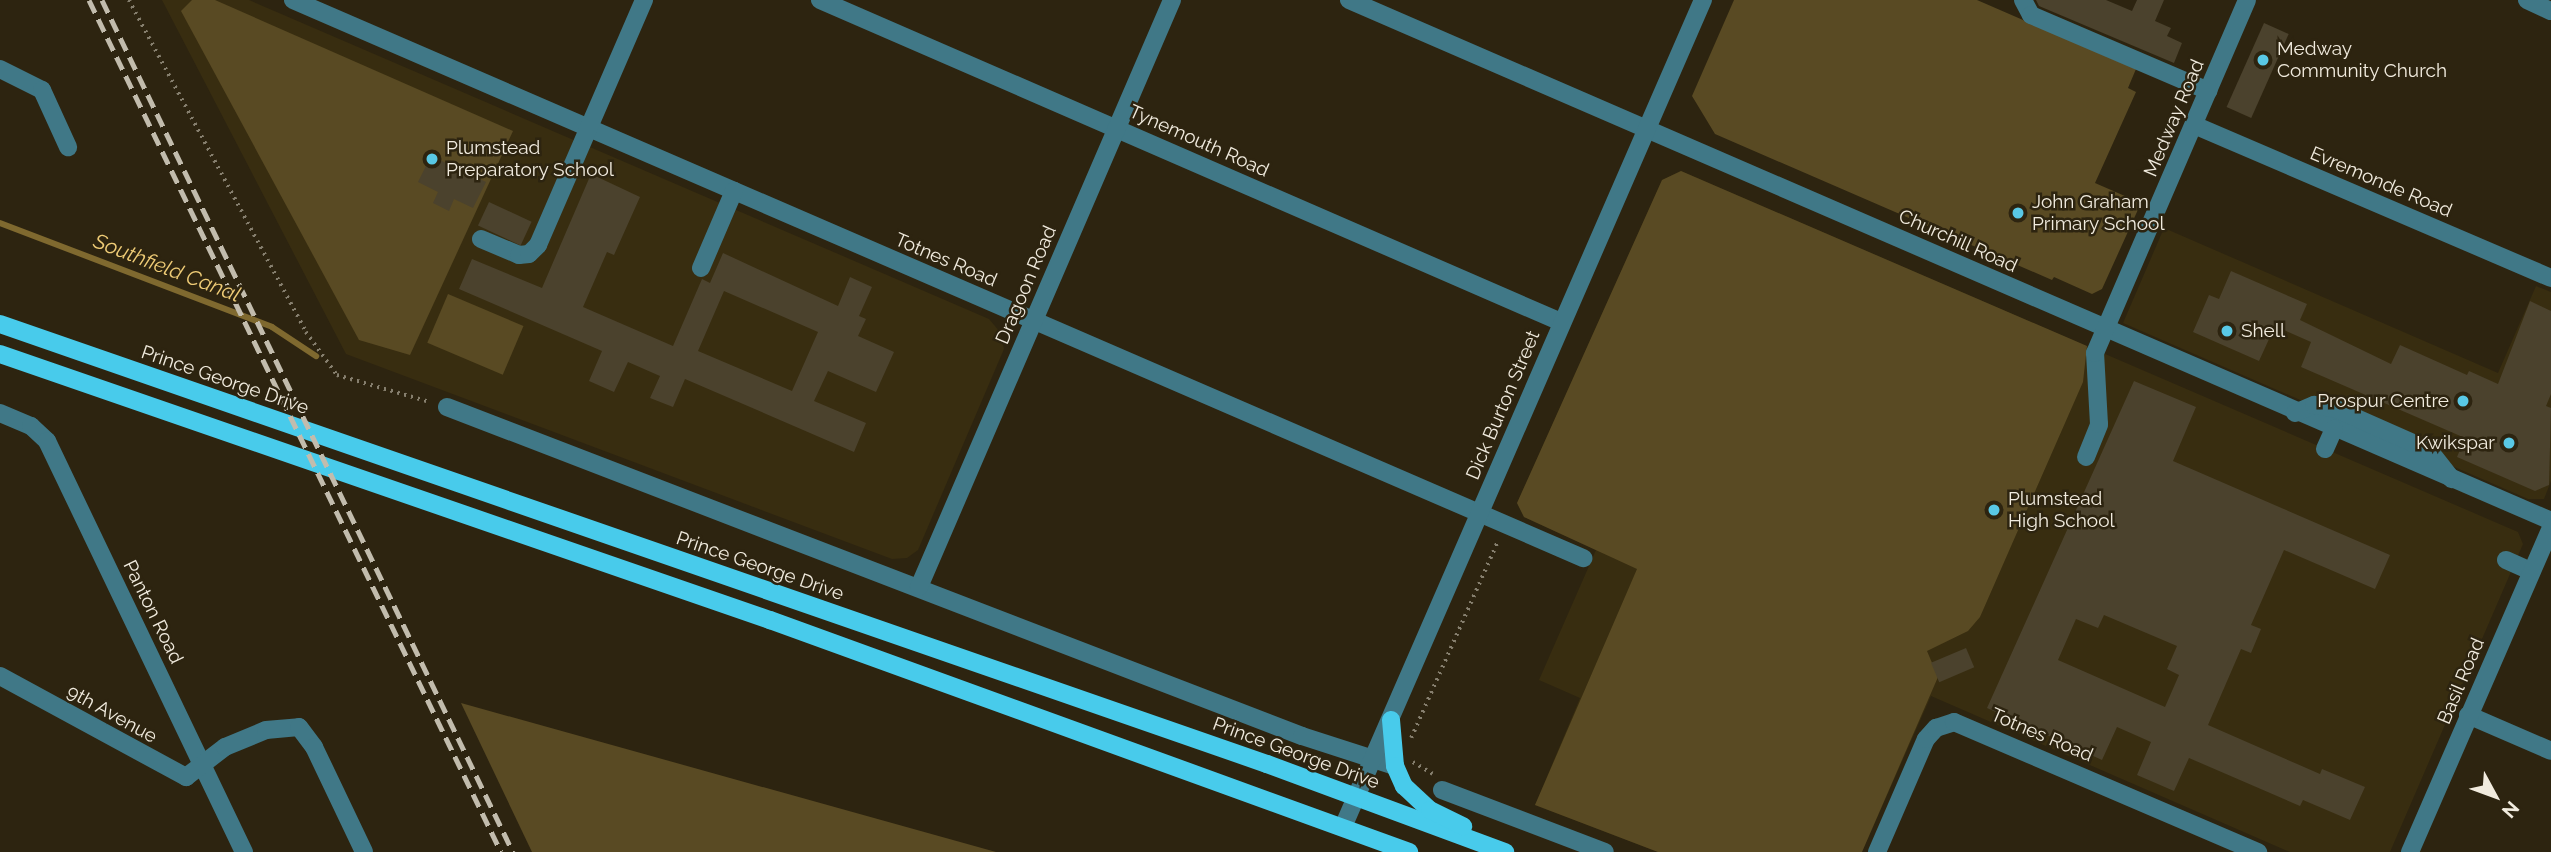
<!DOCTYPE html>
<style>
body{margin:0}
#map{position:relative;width:2551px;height:852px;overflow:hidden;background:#2d2410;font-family:Raleway,sans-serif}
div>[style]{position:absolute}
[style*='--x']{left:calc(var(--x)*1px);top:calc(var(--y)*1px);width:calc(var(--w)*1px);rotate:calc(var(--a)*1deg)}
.built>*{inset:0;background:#382d10}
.green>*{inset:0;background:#594a23;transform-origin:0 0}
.stream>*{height:6px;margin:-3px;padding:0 3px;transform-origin:3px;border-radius:3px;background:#7f692f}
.building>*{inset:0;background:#4b422d;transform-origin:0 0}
.path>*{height:3.5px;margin-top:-1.75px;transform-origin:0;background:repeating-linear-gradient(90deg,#867f6e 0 2px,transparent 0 7px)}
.minor>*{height:18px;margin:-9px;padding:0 9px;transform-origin:9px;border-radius:9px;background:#407887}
.major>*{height:18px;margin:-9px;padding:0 9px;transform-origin:9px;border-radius:9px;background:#48cbeb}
.rail>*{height:5px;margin-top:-2.5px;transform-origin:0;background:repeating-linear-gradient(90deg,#c2bcad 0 14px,transparent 0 21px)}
.dots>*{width:19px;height:19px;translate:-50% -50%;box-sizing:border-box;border:4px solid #2d2410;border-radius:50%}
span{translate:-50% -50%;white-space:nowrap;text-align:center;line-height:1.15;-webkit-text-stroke:5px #2d2410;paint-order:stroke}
.poi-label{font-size:19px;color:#f1ebde}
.left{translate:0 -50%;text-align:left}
.right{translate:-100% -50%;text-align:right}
.street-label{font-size:19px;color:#f1ebde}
.water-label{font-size:21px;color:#eecb76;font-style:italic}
.north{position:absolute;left:2460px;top:761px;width:70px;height:70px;-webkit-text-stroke:5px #2d2410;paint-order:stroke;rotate:131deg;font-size:19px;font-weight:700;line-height:28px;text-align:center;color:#f1ebde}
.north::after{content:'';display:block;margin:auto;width:24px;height:32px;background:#f1ebde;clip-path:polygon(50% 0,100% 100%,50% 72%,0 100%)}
</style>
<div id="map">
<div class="built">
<div style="clip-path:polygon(162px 0,249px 0,989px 319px,1000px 332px,1004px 349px,918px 550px,907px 558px,892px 559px,346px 354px)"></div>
<div style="clip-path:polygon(1681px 171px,2518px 532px,2523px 544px,2390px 852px,2290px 852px,1931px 696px,1862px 852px,1658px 852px,1535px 805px,1580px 698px,1539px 680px,1596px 550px,1524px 517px,1517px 503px,1662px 180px)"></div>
<div style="clip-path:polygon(2164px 228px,2498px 373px,2536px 286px,2551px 292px,2551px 481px,2544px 499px,2528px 499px,2123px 323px)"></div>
</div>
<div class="green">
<div style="clip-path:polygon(192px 0,215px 0,513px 131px,410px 355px,359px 340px,181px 11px)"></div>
<div style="clip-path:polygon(1734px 0,1977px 0,2136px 69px,2128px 88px,2136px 92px,2095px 183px,2141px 203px,2102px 289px,2092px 294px,2054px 277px,2052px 280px,1715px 134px,1692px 96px)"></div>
<div style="clip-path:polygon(1681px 171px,2087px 346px,2083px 382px,1980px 617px,1968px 631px,1927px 651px,1938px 677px,1862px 852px,1658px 852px,1535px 805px,1637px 569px,1524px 517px,1517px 503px,1662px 180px)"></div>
<div style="left:448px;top:294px;width:82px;height:53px;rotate:23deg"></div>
<div style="clip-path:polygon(461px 703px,996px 852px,532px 852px)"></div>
</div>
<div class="stream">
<div style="--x:0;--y:223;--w:291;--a:20.9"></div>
<div style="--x:272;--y:327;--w:53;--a:33.4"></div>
</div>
<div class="building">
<div style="clip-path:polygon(2036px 0,2106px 0,2132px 11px,2137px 0,2164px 0,2155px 21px,2171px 28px,2167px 36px,2182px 43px,2174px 63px,2039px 6px)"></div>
<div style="left:2264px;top:23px;width:27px;height:92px;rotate:24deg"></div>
<div style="clip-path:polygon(431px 156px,486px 182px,473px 208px,454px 199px,449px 211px,433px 203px,438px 192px,418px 182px)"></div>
<div style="clip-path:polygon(evenodd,591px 174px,640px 197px,614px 255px,607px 252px,583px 307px,673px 346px,702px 279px,710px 283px,723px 253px,838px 306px,850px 277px,872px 287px,859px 316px,866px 319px,858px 336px,894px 352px,876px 392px,828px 371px,814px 401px,866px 423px,854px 452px,685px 379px,673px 407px,650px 398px,660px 376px,628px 362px,614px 392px,589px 381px,602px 351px,459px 289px,472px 259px,542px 288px,591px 174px,724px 291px,818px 332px,792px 391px,698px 351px,724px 291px)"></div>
<div style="left:489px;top:202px;width:47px;height:26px;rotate:25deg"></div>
<div style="clip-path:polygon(2231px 271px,2307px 304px,2300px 320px,2391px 364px,2400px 345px,2467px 375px,2469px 371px,2498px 384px,2530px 301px,2551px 311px,2551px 394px,2546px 406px,2551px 408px,2549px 485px,2535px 491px,2457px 457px,2465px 438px,2301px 367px,2311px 342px,2275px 326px,2259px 361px,2193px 332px,2209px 295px,2219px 299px)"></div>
<div style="clip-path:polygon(evenodd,2134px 381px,2196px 407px,2173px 461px,2390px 555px,2375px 589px,2284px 550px,2251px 625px,2261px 629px,2251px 653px,2241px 649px,2208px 725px,2320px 774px,2322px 769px,2365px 787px,2350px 820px,2303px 800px,2300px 806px,2189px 758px,2174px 791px,2137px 775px,2151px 742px,2117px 727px,2102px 760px,1987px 708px,2134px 381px,2104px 615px,2177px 646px,2167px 669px,2179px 675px,2165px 707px,2058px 660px,2076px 619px,2098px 628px,2104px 615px)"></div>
<div style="left:1966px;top:648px;width:21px;height:38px;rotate:67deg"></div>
</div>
<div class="path">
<div style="--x:129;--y:0;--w:376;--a:61.9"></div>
<div style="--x:306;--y:332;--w:53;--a:54.2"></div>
<div style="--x:337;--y:375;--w:97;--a:16.2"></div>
<div style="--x:1411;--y:738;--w:215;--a:-66.2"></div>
<div style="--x:1413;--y:762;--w:23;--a:31"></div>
</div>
<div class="minor">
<div style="--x:293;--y:0;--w:1406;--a:23.39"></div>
<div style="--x:820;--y:0;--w:808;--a:23.49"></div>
<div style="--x:1349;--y:0;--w:1310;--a:23.43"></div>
<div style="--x:2023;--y:0;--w:17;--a:62"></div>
<div style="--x:2031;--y:15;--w:193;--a:23.2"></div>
<div style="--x:2527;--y:0;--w:26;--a:25"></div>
<div style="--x:0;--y:69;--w:47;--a:26.6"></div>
<div style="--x:42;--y:90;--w:63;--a:65.5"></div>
<div style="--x:2194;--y:125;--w:388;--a:23.2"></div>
<div style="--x:481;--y:239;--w:41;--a:22.8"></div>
<div style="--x:519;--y:255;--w:10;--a:-6"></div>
<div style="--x:529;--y:254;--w:13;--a:-45"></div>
<div style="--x:538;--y:245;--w:267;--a:-66.6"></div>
<div style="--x:701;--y:268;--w:84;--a:-66.8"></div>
<div style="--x:447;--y:407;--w:916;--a:21.05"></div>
<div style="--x:1302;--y:736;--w:98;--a:17.9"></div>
<div style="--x:0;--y:413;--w:34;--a:23"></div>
<div style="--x:31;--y:426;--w:22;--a:43"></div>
<div style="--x:47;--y:441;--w:456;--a:64.4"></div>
<div style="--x:2295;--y:413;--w:21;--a:-23"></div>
<div style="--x:2314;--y:405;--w:22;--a:10"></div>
<div style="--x:2336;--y:409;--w:102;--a:23.8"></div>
<div style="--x:2429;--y:450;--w:37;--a:52"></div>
<div style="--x:2325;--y:449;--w:22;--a:-66"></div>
<div style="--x:2086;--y:457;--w:35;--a:-68"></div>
<div style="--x:2099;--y:424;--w:71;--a:-93.2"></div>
<div style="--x:2095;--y:353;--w:384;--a:-66.7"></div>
<div style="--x:2506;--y:560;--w:27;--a:24"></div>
<div style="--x:919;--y:587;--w:639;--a:-66.68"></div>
<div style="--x:0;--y:676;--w:212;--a:28.5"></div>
<div style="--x:186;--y:777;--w:49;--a:-37.6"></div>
<div style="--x:225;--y:747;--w:44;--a:-22.5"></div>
<div style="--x:266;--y:730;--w:33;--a:-5"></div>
<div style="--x:299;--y:727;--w:25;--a:53"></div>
<div style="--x:314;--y:747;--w:116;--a:64.5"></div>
<div style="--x:2468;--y:715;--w:90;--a:23.4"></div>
<div style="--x:1442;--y:790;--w:174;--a:20.8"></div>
<div style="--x:1343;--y:827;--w:902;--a:-66.48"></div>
<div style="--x:1877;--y:852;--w:123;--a:-66.6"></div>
<div style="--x:1926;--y:739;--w:15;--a:-48"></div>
<div style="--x:1936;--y:728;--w:19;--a:-18"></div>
<div style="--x:1954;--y:722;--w:331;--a:23.2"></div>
<div style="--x:2410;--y:852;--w:354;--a:-66.5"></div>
</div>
<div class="major">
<div style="--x:0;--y:324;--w:1341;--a:19.15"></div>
<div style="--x:1267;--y:764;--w:254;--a:20.3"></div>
<div style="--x:0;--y:354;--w:815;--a:19.06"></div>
<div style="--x:770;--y:620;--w:680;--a:19.95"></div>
<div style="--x:1391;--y:720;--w:46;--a:85"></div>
<div style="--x:1395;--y:766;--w:22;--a:66"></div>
<div style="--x:1404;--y:786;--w:35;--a:43"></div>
<div style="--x:1430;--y:810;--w:37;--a:26"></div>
</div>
<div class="rail">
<div style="--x:89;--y:0;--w:946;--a:64.19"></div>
<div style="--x:102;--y:0;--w:946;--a:64.25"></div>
</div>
<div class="dots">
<div style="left:2263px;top:60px;background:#59c8e5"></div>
<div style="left:432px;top:159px;background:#59c8e5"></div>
<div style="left:2018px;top:213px;background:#59c8e5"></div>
<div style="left:2227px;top:331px;background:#59c8e5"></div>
<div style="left:2463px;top:401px;background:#59c8e5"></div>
<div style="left:2509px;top:443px;background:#59c8e5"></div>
<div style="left:1994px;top:510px;background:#59c8e5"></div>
</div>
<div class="poi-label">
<span class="left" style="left:2277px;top:60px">Medway<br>Community Church</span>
<span class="left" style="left:446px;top:159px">Plumstead<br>Preparatory School</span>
<span class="left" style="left:2032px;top:213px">John Graham<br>Primary School</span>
<span class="left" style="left:2241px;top:331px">Shell</span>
<span class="right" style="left:2449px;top:401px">Prospur Centre</span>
<span class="right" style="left:2495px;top:443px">Kwikspar</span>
<span class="left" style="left:2008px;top:510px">Plumstead<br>High School</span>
</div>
<div class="street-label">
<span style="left:2174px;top:118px;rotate:-67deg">Medway Road</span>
<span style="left:1199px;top:141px;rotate:24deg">Tynemouth Road</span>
<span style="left:2381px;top:182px;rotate:23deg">Evremonde Road</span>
<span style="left:1958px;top:241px;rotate:24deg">Churchill Road</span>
<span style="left:946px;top:260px;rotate:23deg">Totnes Road</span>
<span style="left:1026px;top:285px;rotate:-67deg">Dragoon Road</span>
<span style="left:225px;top:380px;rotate:19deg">Prince George Drive</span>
<span style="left:1503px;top:405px;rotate:-67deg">Dick Burton Street</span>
<span style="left:760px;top:566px;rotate:19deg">Prince George Drive</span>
<span style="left:153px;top:612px;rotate:64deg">Panton Road</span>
<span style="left:2461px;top:681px;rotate:-67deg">Basil Road</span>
<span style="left:112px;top:714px;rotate:29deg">9th Avenue</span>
<span style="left:2042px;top:735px;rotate:23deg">Totnes Road</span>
<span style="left:1296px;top:753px;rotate:20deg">Prince George Drive</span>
</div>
<div class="water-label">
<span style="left:167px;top:268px;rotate:21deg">Southfield Canal</span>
</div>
<div class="north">N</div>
</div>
